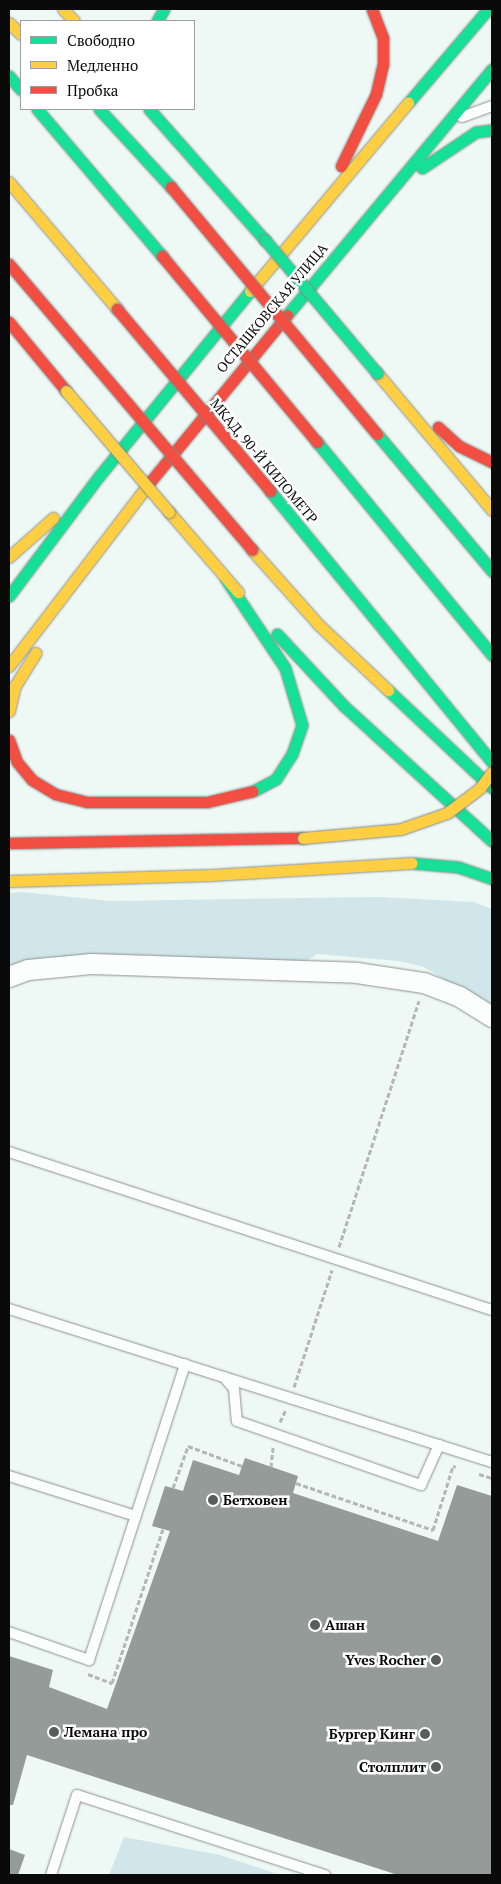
<!DOCTYPE html>
<meta charset="utf-8">
<style>
body{margin:0}
#map{position:relative;width:501px;height:1884px;overflow:hidden;background:#eef8f4;font-family:"PT Serif",serif}
div>[style]{position:absolute}
[style*='--x']{left:calc(var(--x)*1px);top:calc(var(--y)*1px);width:calc(var(--w)*1px);rotate:calc(var(--a)*1deg)}
.green>*{inset:0;background:#d0e6eb}
.building>*{inset:0;background:#949b98}
.path>*{height:3px;margin-top:-1.5px;transform-origin:0;background:repeating-linear-gradient(90deg,#b5b7b6 0 5px,transparent 0 7.5px)}
.roads{filter:drop-shadow(0 0 1px #8d918f) drop-shadow(0 0 1px #8d918f)}
.lane>*{height:10px;margin:-5px;padding:0 5px;transform-origin:5px;border-radius:5px;background:#fcfefd}
.street>*{height:20px;margin:-10px;padding:0 10px;transform-origin:10px;border-radius:10px;background:#fcfefd}
.fast>*{height:11px;margin:-5.5px;padding:0 5.5px;transform-origin:5.5px;border-radius:5.5px;background:#16e098}
.slow>*{height:11px;margin:-5.5px;padding:0 5.5px;transform-origin:5.5px;border-radius:5.5px;background:#ffcf43}
.jam>*{height:11px;margin:-5.5px;padding:0 5.5px;transform-origin:5.5px;border-radius:5.5px;background:#f24e42}
.bridges{filter:drop-shadow(0 0 1px #838886) drop-shadow(0 0 1px #838886)}
.fast-bridge>*{height:11px;margin:-5.5px;padding:0 5.5px;transform-origin:5.5px;border-radius:5.5px;background:#16e098}
.slow-bridge>*{height:11px;margin:-5.5px;padding:0 5.5px;transform-origin:5.5px;border-radius:5.5px;background:#ffcf43}
.jam-bridge>*{height:11px;margin:-5.5px;padding:0 5.5px;transform-origin:5.5px;border-radius:5.5px;background:#f24e42}
.dots>*{width:14px;height:14px;translate:-50% -50%;box-sizing:border-box;border:2px solid #fff;border-radius:50%}
span{translate:-50% -50%;white-space:nowrap;text-align:center;line-height:1.15;-webkit-text-stroke:5px #fff;paint-order:stroke}
.street-label{font-size:14px;color:#0a0a0a}
.poi-label{font-size:14px;color:#0a0a0a;font-weight:700}
.left{translate:0 -50%;text-align:left}
.right{translate:-100% -50%;text-align:right}
.frame{position:absolute;inset:0;border:10px solid #0a0a0a;pointer-events:none}
.legend{position:absolute;left:20px;top:20px;width:175px;height:90px;box-sizing:border-box;background:#fff;border:1px solid #9d9d9d;margin:0;padding:6px 9px;list-style:none;font-size:15px;color:#0a0a0a}
.legend li{display:flex;align-items:center;gap:10px;height:25px}
.legend b{width:25px;border:1px solid #9d9d9d}
</style>
<div id="map">
<div class="green">
<div style="clip-path:polygon(22px 892px,110px 901px,377px 897px,474px 902px,492px 909px,492px 1009px,424px 967px,398px 961px,317px 954px,300px 965px,147px 955px,63px 958px,9px 970px,9px 893px)"></div>
<div style="clip-path:polygon(124px 1837px,220px 1855px,280px 1875px,109px 1875px)"></div>
</div>
<div class="building">
<div style="clip-path:polygon(245px 1458px,298px 1476px,293px 1493px,438px 1541px,457px 1485px,492px 1496px,492px 1875px,398px 1875px,27px 1755px,13px 1805px,9px 1805px,9px 1656px,53px 1670px,49px 1687px,107px 1709px,170px 1531px,152px 1526px,165px 1486px,183px 1491px,193px 1460px,239px 1475px)"></div>
<div style="clip-path:polygon(9px 1849px,25px 1855px,18px 1875px,9px 1875px)"></div>
</div>
<div class="path">
<div style="--x:339;--y:1247;--w:259;--a:-72"></div>
<div style="--x:294;--y:1387;--w:123;--a:-72"></div>
<div style="--x:280;--y:1422;--w:14;--a:-65"></div>
<div style="--x:271;--y:1467;--w:20;--a:-84"></div>
<div style="--x:479;--y:1474;--w:14;--a:17"></div>
<div style="--x:296;--y:1483;--w:145;--a:18.9"></div>
<div style="--x:433;--y:1530;--w:67;--a:-72.6"></div>
<div style="--x:453;--y:1466;--w:3;--a:18"></div>
<div style="--x:173;--y:1488;--w:45;--a:-70.3"></div>
<div style="--x:188;--y:1446;--w:58;--a:20.3"></div>
<div style="--x:88;--y:1674;--w:26;--a:21"></div>
<div style="--x:112;--y:1683;--w:162;--a:-71.7"></div>
</div>
<div class="roads">
<div class="lane">
<div style="--x:462;--y:117;--w:32;--a:-20"></div>
<div style="--x:9;--y:1152;--w:508;--a:18.11"></div>
<div style="--x:9;--y:1309;--w:507;--a:17.58"></div>
<div style="--x:224;--y:1377;--w:16;--a:50"></div>
<div style="--x:234;--y:1389;--w:32;--a:85"></div>
<div style="--x:237;--y:1421;--w:195;--a:19.2"></div>
<div style="--x:421;--y:1485;--w:44;--a:-65.8"></div>
<div style="--x:9;--y:1476;--w:133;--a:17.5"></div>
<div style="--x:9;--y:1632;--w:85;--a:19.3"></div>
<div style="--x:89;--y:1660;--w:311;--a:-72"></div>
<div style="--x:51;--y:1875;--w:84;--a:-72"></div>
<div style="--x:77;--y:1795;--w:261;--a:17.9"></div>
</div>
<div class="street">
<div style="--x:9;--y:977;--w:20;--a:-20"></div>
<div style="--x:28;--y:970;--w:64;--a:-5.4"></div>
<div style="--x:92;--y:964;--w:265;--a:1.9"></div>
<div style="--x:357;--y:973;--w:68;--a:8.5"></div>
<div style="--x:424;--y:983;--w:39;--a:21"></div>
<div style="--x:460;--y:997;--w:38;--a:32"></div>
</div>
<div class="fast">
<div style="--x:157;--y:21;--w:14;--a:-60"></div>
<div style="--x:9;--y:76;--w:18;--a:49"></div>
<div style="--x:408;--y:103;--w:123;--a:-49.6"></div>
<div style="--x:37;--y:109;--w:193;--a:49.6"></div>
<div style="--x:99;--y:109;--w:106;--a:47.3"></div>
<div style="--x:149;--y:109;--w:175;--a:48.5"></div>
<div style="--x:422;--y:168;--w:65;--a:-33.7"></div>
<div style="--x:476;--y:132;--w:16;--a:-7"></div>
<div style="--x:287;--y:315;--w:320;--a:-50.2"></div>
<div style="--x:317;--y:442;--w:276;--a:50.6"></div>
<div style="--x:270;--y:491;--w:350;--a:50.7"></div>
<div style="--x:225;--y:578;--w:108;--a:56.3"></div>
<div style="--x:285;--y:668;--w:59;--a:73.4"></div>
<div style="--x:302;--y:725;--w:31;--a:109"></div>
<div style="--x:292;--y:754;--w:30;--a:123"></div>
<div style="--x:276;--y:779;--w:26;--a:152"></div>
<div style="--x:9;--y:596;--w:151;--a:-53.1"></div>
<div style="--x:100;--y:475;--w:237;--a:-50.8"></div>
<div style="--x:277;--y:634;--w:98;--a:47.1"></div>
<div style="--x:344;--y:706;--w:200;--a:42.4"></div>
<div style="--x:388;--y:690;--w:143;--a:43.3"></div>
<div style="--x:412;--y:863;--w:46;--a:5"></div>
<div style="--x:458;--y:867;--w:36;--a:19"></div>
</div>
<div class="slow">
<div style="--x:63;--y:9;--w:16;--a:47"></div>
<div style="--x:9;--y:23;--w:16;--a:43"></div>
<div style="--x:9;--y:182;--w:167;--a:49.6"></div>
<div style="--x:250;--y:291;--w:246;--a:-50"></div>
<div style="--x:377;--y:373;--w:179;--a:50"></div>
<div style="--x:169;--y:512;--w:106;--a:49.2"></div>
<div style="--x:252;--y:550;--w:101;--a:48.2"></div>
<div style="--x:319;--y:625;--w:95;--a:43.3"></div>
<div style="--x:9;--y:557;--w:59;--a:-41.6"></div>
<div style="--x:9;--y:666;--w:232;--a:-52.5"></div>
<div style="--x:9;--y:711;--w:26;--a:-77"></div>
<div style="--x:15;--y:686;--w:39;--a:-58"></div>
<div style="--x:9;--y:881;--w:202;--a:-1.7"></div>
<div style="--x:211;--y:875;--w:201;--a:-3.4"></div>
</div>
<div class="jam">
<div style="--x:341;--y:166;--w:80;--a:-64.1"></div>
<div style="--x:376;--y:94;--w:31;--a:-77"></div>
<div style="--x:383;--y:64;--w:26;--a:-90"></div>
<div style="--x:383;--y:38;--w:31;--a:-111"></div>
<div style="--x:9;--y:322;--w:89;--a:50.4"></div>
<div style="--x:438;--y:427;--w:28;--a:42"></div>
<div style="--x:459;--y:446;--w:37;--a:26"></div>
<div style="--x:150;--y:482;--w:216;--a:-50.6"></div>
<div style="--x:9;--y:740;--w:23;--a:70"></div>
<div style="--x:17;--y:762;--w:23;--a:50"></div>
<div style="--x:32;--y:780;--w:27;--a:31"></div>
<div style="--x:55;--y:794;--w:33;--a:14"></div>
<div style="--x:87;--y:802;--w:120;--a:0"></div>
<div style="--x:207;--y:802;--w:47;--a:-13.4"></div>
<div style="--x:9;--y:843;--w:294;--a:-1"></div>
</div>
</div>
<div class="bridges">
<div class="fast-bridge">
<div style="--x:265;--y:240;--w:174;--a:49.9"></div>
<div style="--x:377;--y:434;--w:179;--a:50"></div>
</div>
<div class="slow-bridge">
<div style="--x:66;--y:391;--w:159;--a:49.6"></div>
<div style="--x:303;--y:838;--w:98;--a:-5.2"></div>
<div style="--x:401;--y:829;--w:49;--a:-19.2"></div>
<div style="--x:447;--y:813;--w:41;--a:-37.1"></div>
<div style="--x:480;--y:788;--w:20;--a:-53"></div>
</div>
<div class="jam-bridge">
<div style="--x:171;--y:187;--w:322;--a:50.2"></div>
<div style="--x:162;--y:256;--w:242;--a:50.2"></div>
<div style="--x:9;--y:264;--w:375;--a:49.6"></div>
<div style="--x:117;--y:309;--w:238;--a:49.9"></div>
</div>
</div>
<div class="dots">
<div style="left:213px;top:1500px;background:#5a5d5c"></div>
<div style="left:315px;top:1625px;background:#5a5d5c"></div>
<div style="left:436px;top:1660px;background:#5a5d5c"></div>
<div style="left:54px;top:1732px;background:#5a5d5c"></div>
<div style="left:425px;top:1734px;background:#5a5d5c"></div>
<div style="left:436px;top:1767px;background:#5a5d5c"></div>
</div>
<div class="street-label">
<span style="left:272px;top:308px;rotate:-50deg">ОСТАШКОВСКАЯ УЛИЦА</span>
<span style="left:264px;top:461px;rotate:50deg">МКАД, 90-Й КИЛОМЕТР</span>
</div>
<div class="poi-label">
<span class="left" style="left:223px;top:1500px">Бетховен</span>
<span class="left" style="left:325px;top:1625px">Ашан</span>
<span class="right" style="left:426px;top:1660px">Yves Rocher</span>
<span class="left" style="left:64px;top:1732px">Лемана про</span>
<span class="right" style="left:415px;top:1734px">Бургер Кинг</span>
<span class="right" style="left:426px;top:1767px">Столплит</span>
</div>
<div class="frame"></div>
<ul class="legend">
<li><b style="height:6px;background:#16e098"></b>Свободно</li>
<li><b style="height:6px;background:#ffcf43"></b>Медленно</li>
<li><b style="height:6px;background:#f24e42"></b>Пробка</li>
</ul>
</div>
